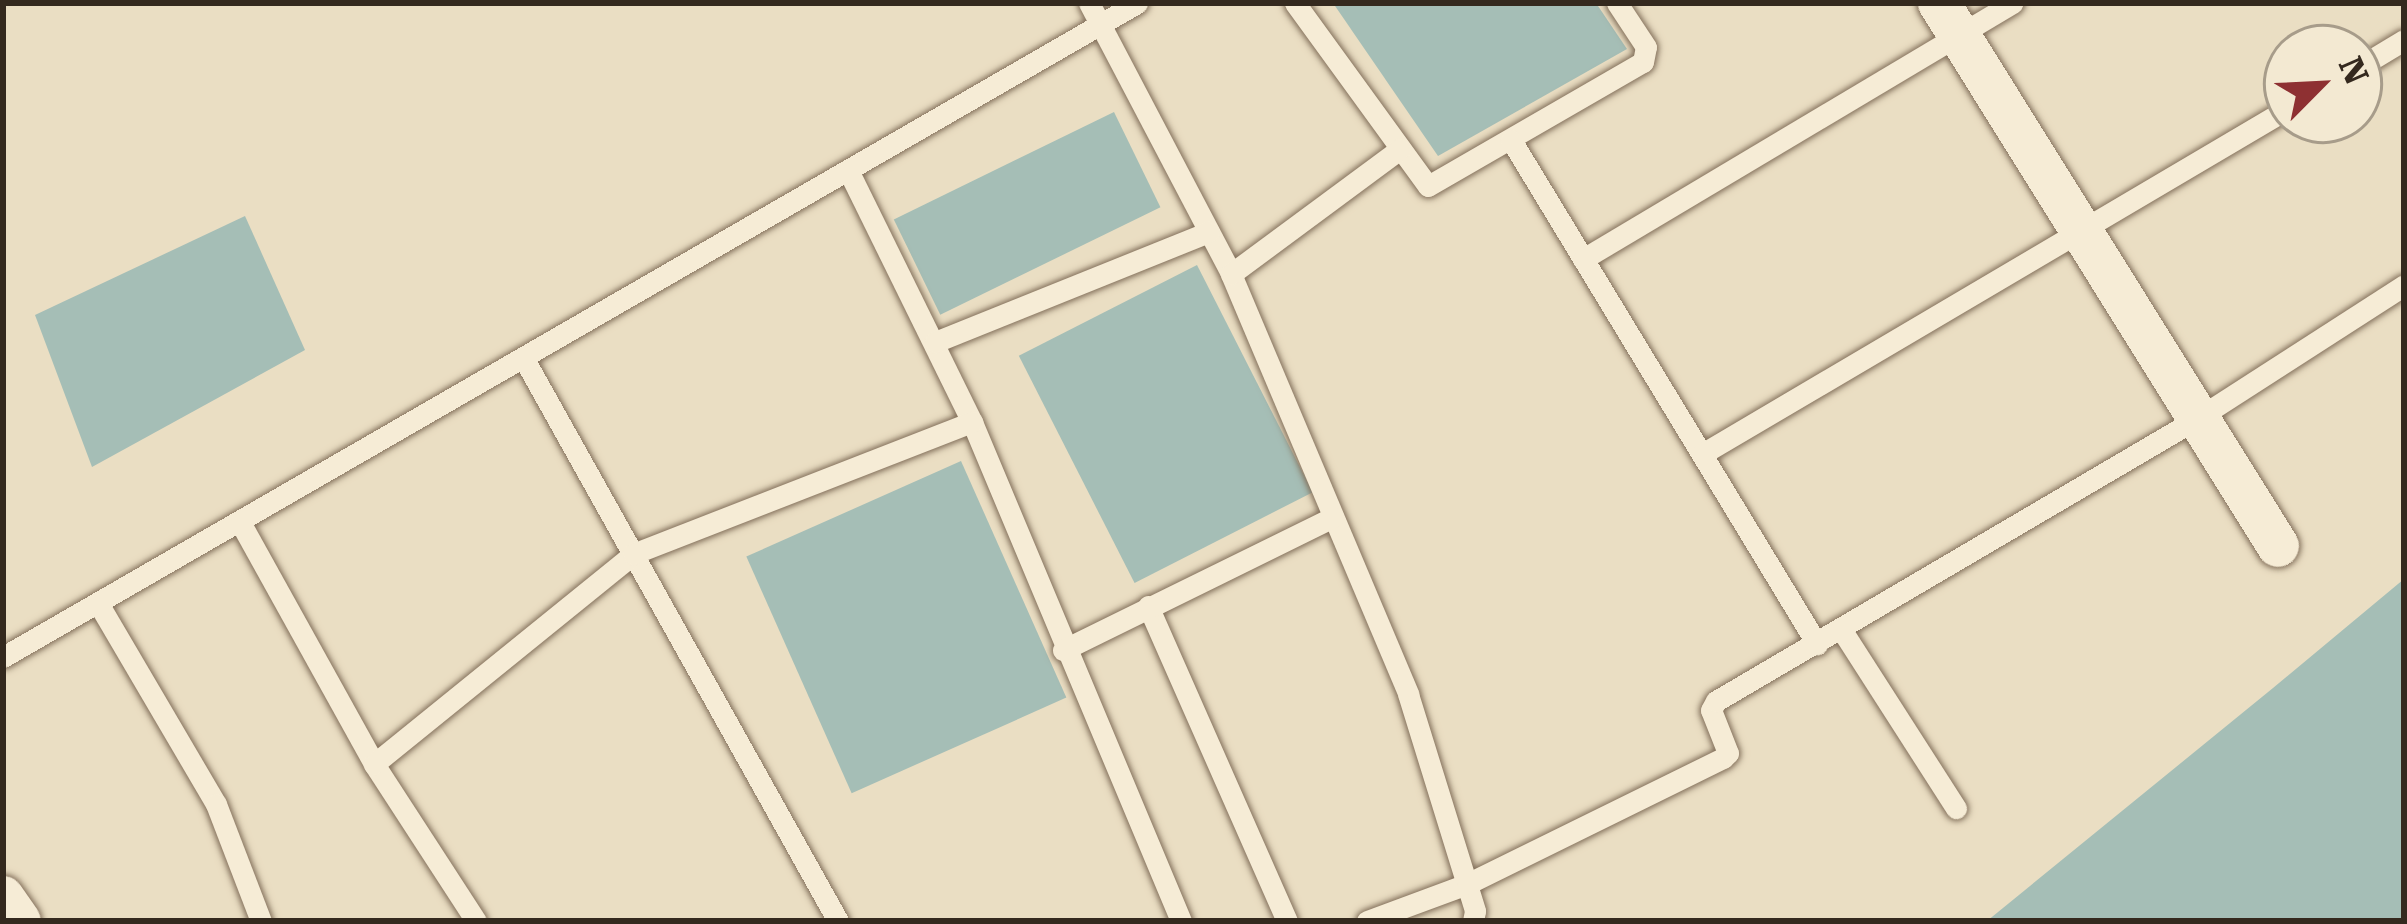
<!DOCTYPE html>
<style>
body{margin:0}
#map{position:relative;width:2407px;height:924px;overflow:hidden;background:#eadec3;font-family:"Roboto Serif",serif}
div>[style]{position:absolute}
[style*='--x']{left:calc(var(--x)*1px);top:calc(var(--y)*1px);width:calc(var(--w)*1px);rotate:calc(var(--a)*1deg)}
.water>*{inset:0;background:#a5beb6;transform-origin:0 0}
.roads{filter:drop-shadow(0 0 3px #83705b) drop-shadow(0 0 3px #83705b)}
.lane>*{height:21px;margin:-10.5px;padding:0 10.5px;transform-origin:10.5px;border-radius:10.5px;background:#f6ecd6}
.street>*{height:42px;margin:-21px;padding:0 21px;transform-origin:21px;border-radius:21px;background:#f6ecd6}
span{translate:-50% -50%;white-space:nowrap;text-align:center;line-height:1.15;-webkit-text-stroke:9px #f3e9d2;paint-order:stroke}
.frame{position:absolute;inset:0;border:6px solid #34291e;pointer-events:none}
.north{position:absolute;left:2263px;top:24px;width:120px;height:120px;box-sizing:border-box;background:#f3e9d2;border:3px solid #a79c8a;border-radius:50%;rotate:66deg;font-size:33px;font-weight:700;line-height:48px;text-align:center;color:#34291e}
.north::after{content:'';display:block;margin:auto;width:42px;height:54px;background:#8e3032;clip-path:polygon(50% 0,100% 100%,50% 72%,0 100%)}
</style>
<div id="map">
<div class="water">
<div style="clip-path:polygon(1333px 3px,1596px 3px,1627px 49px,1438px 156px)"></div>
<div style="left:1114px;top:112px;width:106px;height:245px;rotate:64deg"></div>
<div style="clip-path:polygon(245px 216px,305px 350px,92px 467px,35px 315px)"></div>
<div style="left:1197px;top:265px;width:255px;height:200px;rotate:63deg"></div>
<div style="left:961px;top:461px;width:259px;height:235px;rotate:66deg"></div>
<div style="clip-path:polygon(2404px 579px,2404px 921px,1987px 921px,2273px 688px)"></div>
</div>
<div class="roads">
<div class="lane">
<div style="--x:1089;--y:3;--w:306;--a:62.3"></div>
<div style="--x:1231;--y:274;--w:456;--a:67.1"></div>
<div style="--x:1408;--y:694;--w:227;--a:72.8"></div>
<div style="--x:1475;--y:911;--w:10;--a:101"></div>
<div style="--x:1295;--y:3;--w:226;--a:54"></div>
<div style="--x:1428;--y:186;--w:248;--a:-30"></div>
<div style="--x:1643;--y:62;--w:15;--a:-79"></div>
<div style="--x:1646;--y:47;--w:53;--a:-123.4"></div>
<div style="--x:2359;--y:67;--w:52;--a:-31"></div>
<div style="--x:1511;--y:140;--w:590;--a:58.74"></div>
<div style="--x:848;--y:170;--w:281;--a:63.8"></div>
<div style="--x:972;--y:422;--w:541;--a:67.27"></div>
<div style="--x:1583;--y:259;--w:500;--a:-30.8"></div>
<div style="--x:1231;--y:274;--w:210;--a:-36.5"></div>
<div style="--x:935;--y:342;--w:295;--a:-21.9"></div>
<div style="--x:524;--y:359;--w:644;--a:60.81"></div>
<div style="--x:1702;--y:454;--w:679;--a:-30.53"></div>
<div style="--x:240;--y:522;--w:277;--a:61"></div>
<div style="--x:374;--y:764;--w:187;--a:57"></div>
<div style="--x:98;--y:603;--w:233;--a:59.6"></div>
<div style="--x:216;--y:804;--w:125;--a:69"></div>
<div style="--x:1148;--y:606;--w:344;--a:66.2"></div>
<div style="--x:1841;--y:629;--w:213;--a:57.3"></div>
<div style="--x:1063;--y:650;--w:301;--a:-26.2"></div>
<div style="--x:3;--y:657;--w:1309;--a:-29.97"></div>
<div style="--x:374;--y:764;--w:333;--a:-39"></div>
<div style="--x:633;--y:554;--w:364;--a:-21.3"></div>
<div style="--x:1367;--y:921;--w:107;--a:-20.3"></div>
<div style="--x:1467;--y:884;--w:285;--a:-26.2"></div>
<div style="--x:1723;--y:758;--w:7;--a:-45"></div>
<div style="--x:1728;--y:753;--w:46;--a:-111.6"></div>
<div style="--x:1711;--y:710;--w:10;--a:-61"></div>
<div style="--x:1716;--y:701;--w:559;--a:-30.42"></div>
<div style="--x:2198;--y:418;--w:245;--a:-32.8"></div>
</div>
<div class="street">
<div style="--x:1939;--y:3;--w:640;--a:58.02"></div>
<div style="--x:3;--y:897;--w:29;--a:55"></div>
</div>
</div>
<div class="frame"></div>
<div class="north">N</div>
</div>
